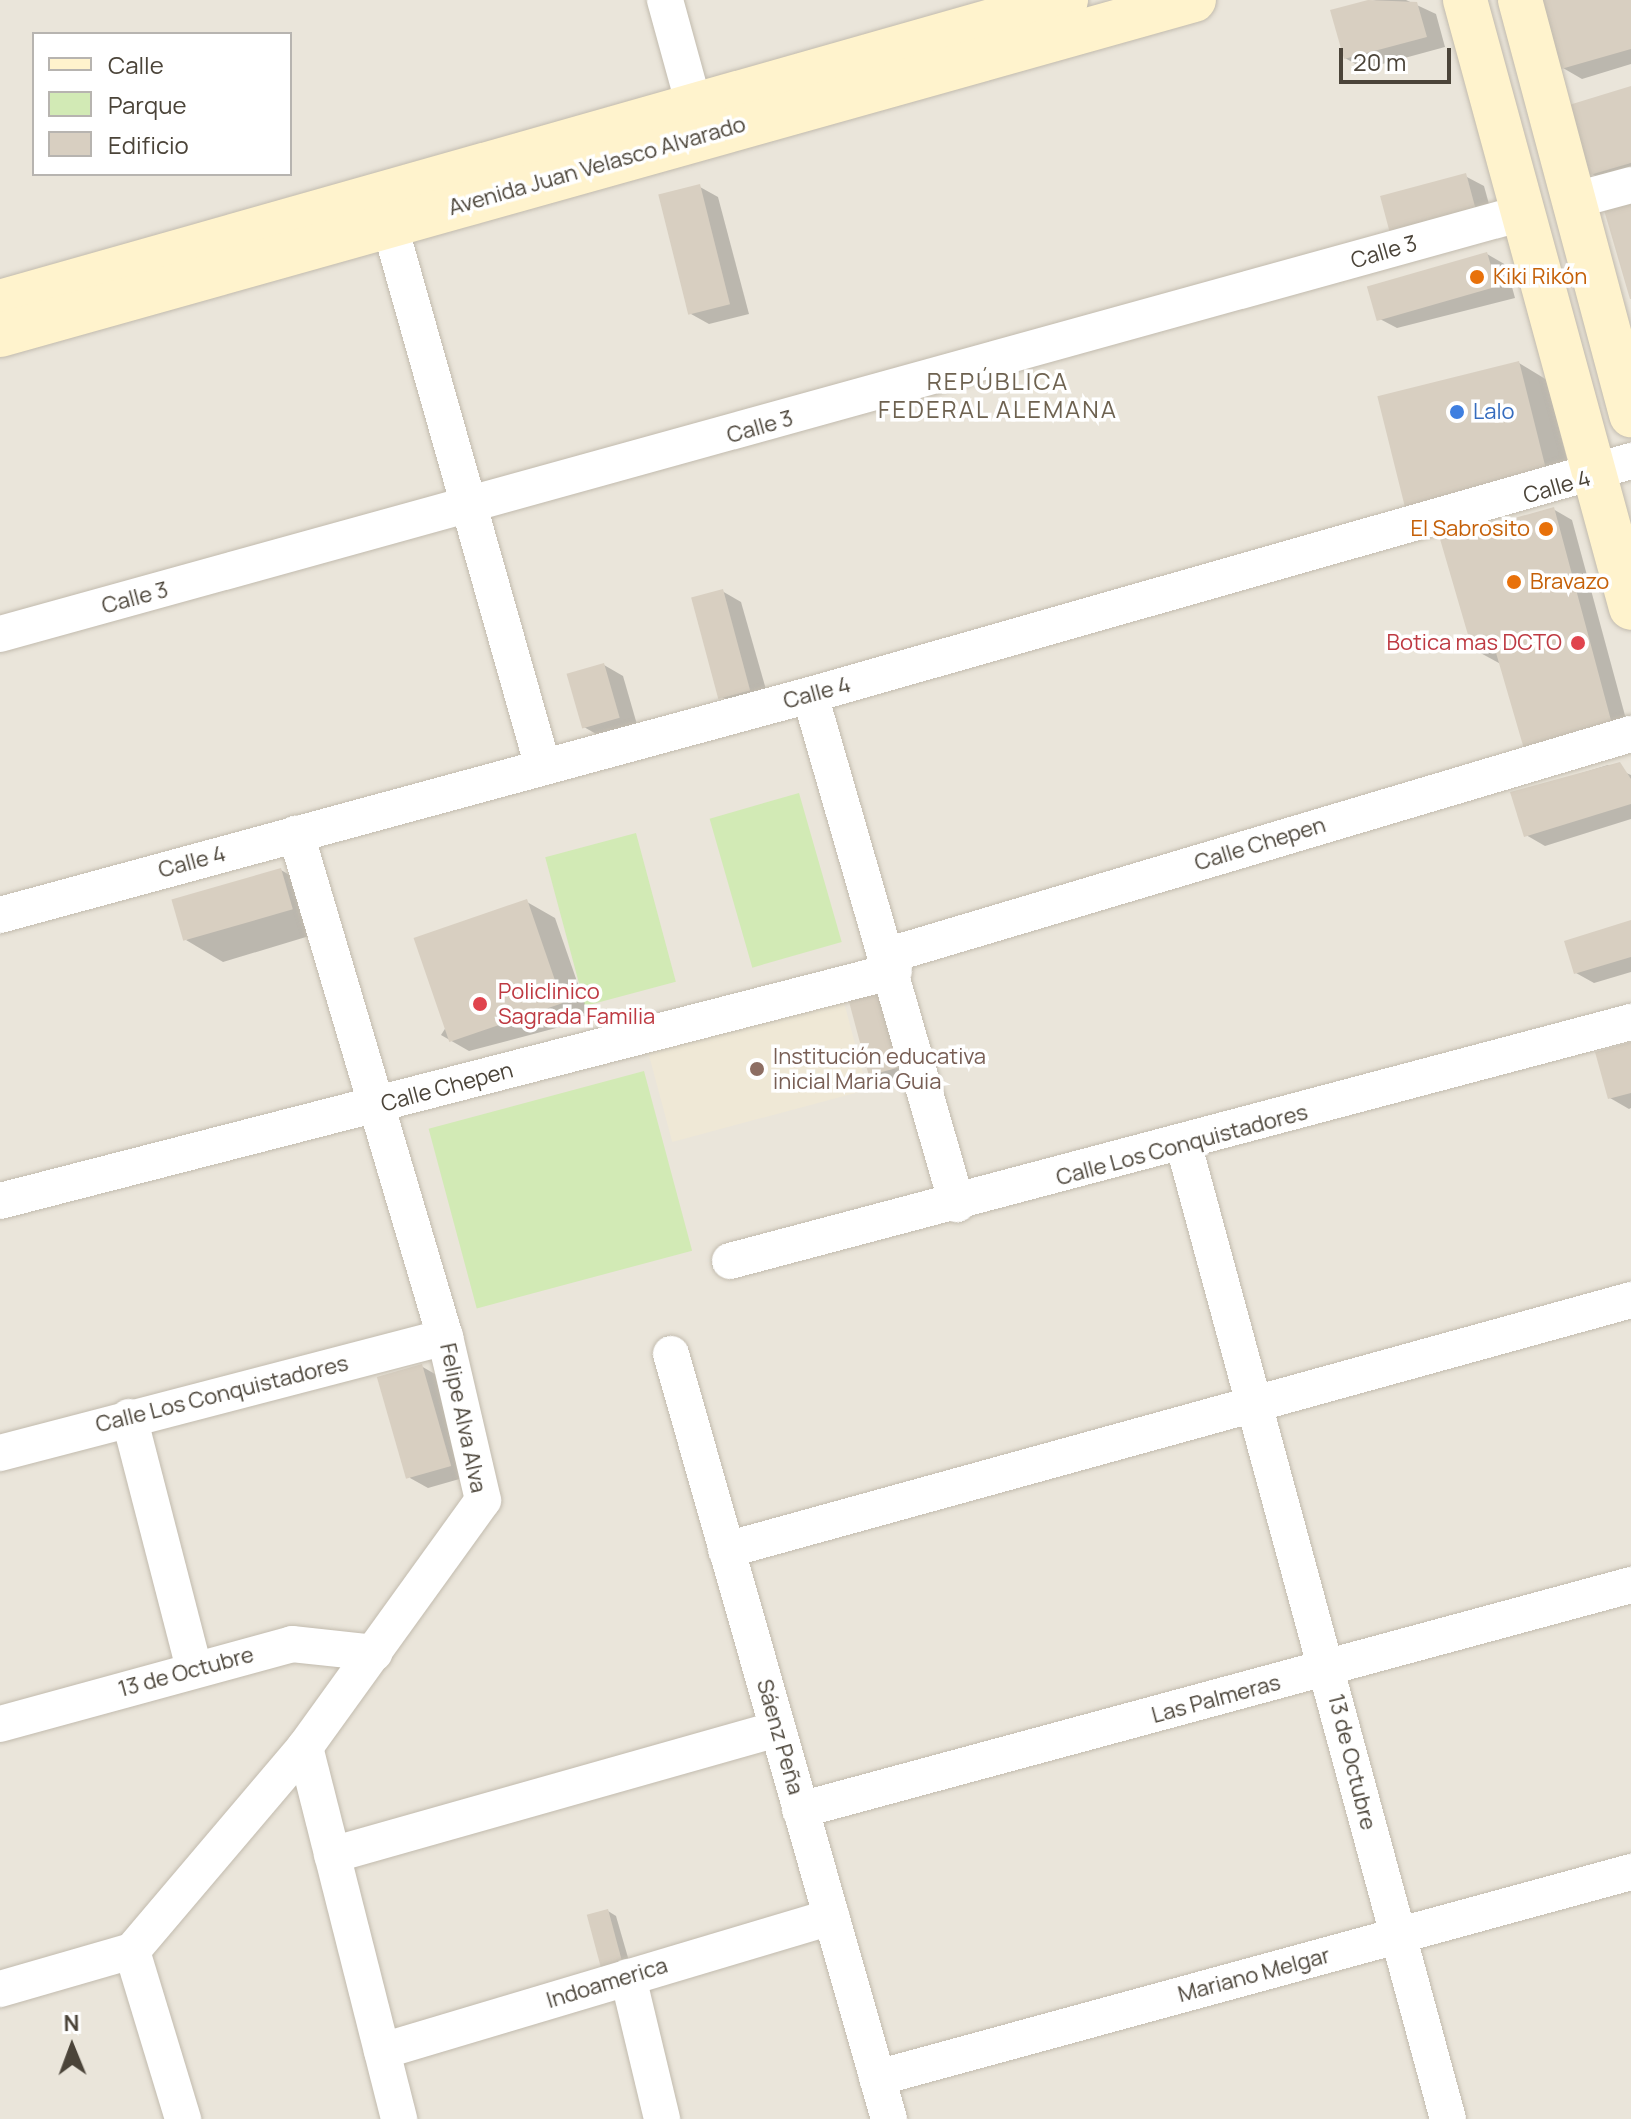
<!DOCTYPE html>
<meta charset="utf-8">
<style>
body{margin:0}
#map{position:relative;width:1631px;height:2119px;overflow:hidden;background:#f6f3ec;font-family:Manrope,sans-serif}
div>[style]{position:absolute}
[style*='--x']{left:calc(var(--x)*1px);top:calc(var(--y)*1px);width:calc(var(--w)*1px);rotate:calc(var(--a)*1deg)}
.residential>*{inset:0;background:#eae5da}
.education>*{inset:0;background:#efe8d6;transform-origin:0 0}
.green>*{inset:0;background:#d2eab5;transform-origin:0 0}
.shadow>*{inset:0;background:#0003}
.building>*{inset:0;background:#d8cfc1;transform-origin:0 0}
.roads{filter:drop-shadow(0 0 2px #c2bbae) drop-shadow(0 0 2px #c2bbae)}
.street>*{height:36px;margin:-18px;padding:0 18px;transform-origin:18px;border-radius:18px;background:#fff}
.secondary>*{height:44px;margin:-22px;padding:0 22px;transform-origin:22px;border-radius:22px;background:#fff3cd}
.dots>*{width:22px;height:22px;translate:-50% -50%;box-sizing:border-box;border:4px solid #fff;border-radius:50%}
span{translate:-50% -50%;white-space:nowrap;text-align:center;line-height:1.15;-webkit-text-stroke:7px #fff;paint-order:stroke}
.street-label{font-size:22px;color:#4b4439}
.food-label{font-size:22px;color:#c56008}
.left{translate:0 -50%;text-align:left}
.right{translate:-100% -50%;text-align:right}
.shop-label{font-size:22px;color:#366cbe}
.health-label{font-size:22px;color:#be3a42}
.education-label{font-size:22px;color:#785e54}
.neighbourhood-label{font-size:24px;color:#6e6250;letter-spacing:2px}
.legend{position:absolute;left:32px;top:32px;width:260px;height:144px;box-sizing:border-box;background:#fff;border:2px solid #b7b4b0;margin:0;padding:10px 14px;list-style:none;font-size:24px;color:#4b4439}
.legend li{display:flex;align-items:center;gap:16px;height:40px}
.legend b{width:40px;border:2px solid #b7b4b0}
.north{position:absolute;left:32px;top:2007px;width:80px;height:80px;-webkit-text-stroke:6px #fff;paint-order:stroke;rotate:359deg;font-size:22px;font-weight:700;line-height:32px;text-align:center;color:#4b4439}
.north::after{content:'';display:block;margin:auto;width:28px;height:36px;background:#4b4439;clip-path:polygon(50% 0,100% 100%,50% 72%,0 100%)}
.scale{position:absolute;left:1339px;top:48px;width:112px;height:36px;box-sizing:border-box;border:4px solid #4b4439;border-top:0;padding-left:10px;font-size:24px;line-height:28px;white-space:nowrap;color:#4b4439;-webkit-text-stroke:6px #fff;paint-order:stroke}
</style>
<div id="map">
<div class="residential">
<div style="clip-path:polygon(evenodd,0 0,1631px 0,1631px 2119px,0 2119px,0 0,34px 34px,290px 34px,290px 174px,34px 174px,34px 34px)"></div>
</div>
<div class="education">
<div style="left:842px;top:995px;width:98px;height:202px;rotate:75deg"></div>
</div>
<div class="green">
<div style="left:799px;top:793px;width:155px;height:93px;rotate:74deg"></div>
<div style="left:636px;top:833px;width:154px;height:94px;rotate:75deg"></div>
<div style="left:644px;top:1071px;width:186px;height:223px;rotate:75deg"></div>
</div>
<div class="shadow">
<div style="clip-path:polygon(1376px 0,1406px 0,1436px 14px,1445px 47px,1364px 69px,1345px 58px,1333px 12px)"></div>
<div style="clip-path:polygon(1631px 0,1631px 64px,1582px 79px,1563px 68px)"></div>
<div style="clip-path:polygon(1631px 88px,1631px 178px,1611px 184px,1592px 174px)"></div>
<div style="clip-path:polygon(1465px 176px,1484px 186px,1494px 222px,1382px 198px)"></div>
<div style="clip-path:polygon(700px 187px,718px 197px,749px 314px,709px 324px,691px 314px)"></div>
<div style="clip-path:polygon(1487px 254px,1506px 265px,1515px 298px,1397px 328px,1378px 318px)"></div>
<div style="clip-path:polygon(1519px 363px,1547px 380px,1574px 487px,1437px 522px)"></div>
<div style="clip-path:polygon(1553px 509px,1572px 520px,1630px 734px,1475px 650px)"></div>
<div style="clip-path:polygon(722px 591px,741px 602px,769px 700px,740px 708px,722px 697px)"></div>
<div style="clip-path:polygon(604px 665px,623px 676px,638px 728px,603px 738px,584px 727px)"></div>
<div style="clip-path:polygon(1608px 765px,1631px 775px,1631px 819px,1545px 846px,1526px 835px,1513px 794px)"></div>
<div style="clip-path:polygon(281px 870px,318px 892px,329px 930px,223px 962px,186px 940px)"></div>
<div style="clip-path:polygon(527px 902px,555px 918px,590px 1019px,469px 1051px,441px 1035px)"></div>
<div style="clip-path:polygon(1631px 923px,1631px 972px,1594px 983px,1576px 973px)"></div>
<div style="clip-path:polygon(850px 1000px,917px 1077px,888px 1085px,870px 1074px)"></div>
<div style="clip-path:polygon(1631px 1044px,1631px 1108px,1629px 1109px,1610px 1098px)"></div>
<div style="clip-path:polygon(421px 1366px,440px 1377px,470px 1476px,428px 1488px,410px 1478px)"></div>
<div style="clip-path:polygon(608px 1911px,616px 1916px,631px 1968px,613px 1973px)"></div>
</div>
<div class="building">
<div style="clip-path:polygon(1368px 0,1417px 2px,1427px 37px,1344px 59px,1330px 10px)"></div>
<div style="clip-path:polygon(1539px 0,1631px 0,1631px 49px,1561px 69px)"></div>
<div style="clip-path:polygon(1631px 86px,1631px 163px,1590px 175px,1569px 105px)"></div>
<div style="left:1466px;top:173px;width:39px;height:89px;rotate:75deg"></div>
<div style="left:700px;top:184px;width:124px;height:43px;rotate:76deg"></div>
<div style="clip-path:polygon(1631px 203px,1631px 299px,1630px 299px,1604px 210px)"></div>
<div style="left:1487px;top:252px;width:36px;height:125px;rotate:74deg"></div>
<div style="left:1519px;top:361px;width:114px;height:146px;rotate:76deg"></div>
<div style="clip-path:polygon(1554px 507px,1612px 724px,1524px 749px,1494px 646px,1473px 652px,1440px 539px)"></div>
<div style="left:723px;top:589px;width:105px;height:33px;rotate:75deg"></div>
<div style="left:604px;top:663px;width:57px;height:39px;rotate:74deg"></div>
<div style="clip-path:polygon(1620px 762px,1631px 779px,1631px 804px,1524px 837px,1510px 792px)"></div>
<div style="left:281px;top:868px;width:43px;height:114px;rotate:74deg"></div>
<div style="left:527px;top:899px;width:110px;height:120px;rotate:71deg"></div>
<div style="clip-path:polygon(1631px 920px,1631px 957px,1574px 974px,1564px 941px)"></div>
<div style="left:879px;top:990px;width:80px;height:32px;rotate:75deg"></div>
<div style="clip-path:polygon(1631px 1042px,1631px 1093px,1608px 1099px,1595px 1052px)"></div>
<div style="left:422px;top:1364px;width:106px;height:47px;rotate:74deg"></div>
<div style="left:608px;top:1909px;width:57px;height:22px;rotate:75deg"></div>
</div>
<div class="roads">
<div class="street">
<div style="--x:665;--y:0;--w:109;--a:74.6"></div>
<div style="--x:1572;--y:201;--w:61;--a:-15.2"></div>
<div style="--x:383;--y:202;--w:584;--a:74.2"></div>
<div style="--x:0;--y:634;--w:1576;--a:-15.46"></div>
<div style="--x:810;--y:695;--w:530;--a:73.89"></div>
<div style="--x:0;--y:915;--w:839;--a:-15.2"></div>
<div style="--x:810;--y:695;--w:854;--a:-15.91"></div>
<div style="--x:889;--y:955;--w:774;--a:-16.59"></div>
<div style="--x:1184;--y:1146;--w:1008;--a:74.82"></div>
<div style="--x:0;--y:1201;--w:923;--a:-14.43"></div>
<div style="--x:730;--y:1261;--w:932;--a:-14.86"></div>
<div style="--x:671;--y:1354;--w:795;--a:74.09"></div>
<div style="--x:129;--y:1417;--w:259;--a:75.5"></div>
<div style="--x:0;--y:1453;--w:460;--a:-14.6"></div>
<div style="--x:726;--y:1550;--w:939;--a:-15.44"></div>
<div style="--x:0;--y:1724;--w:303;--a:-15.3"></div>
<div style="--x:292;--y:1644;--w:83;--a:6.2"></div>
<div style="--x:305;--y:1747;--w:384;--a:75.8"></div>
<div style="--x:800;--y:1810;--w:861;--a:-15.15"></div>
<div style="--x:332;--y:1855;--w:463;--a:-15.8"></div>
<div style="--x:132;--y:1951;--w:267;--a:-49.7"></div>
<div style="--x:305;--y:1747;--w:304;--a:-54.2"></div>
<div style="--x:483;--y:1500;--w:167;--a:-103.1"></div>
<div style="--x:445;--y:1337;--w:525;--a:-106.5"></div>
<div style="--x:132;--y:1951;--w:176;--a:73.1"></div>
<div style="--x:628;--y:1977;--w:146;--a:76.5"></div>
<div style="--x:0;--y:1989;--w:137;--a:-16.1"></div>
<div style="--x:382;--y:2051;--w:469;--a:-16.6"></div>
<div style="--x:877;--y:2078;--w:782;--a:-15.28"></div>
</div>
<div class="secondary">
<div style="--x:1465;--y:0;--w:630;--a:74.73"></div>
<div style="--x:1520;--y:0;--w:430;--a:75"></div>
<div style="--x:0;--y:302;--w:1108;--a:-15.82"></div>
<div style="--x:0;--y:335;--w:1240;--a:-15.67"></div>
</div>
</div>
<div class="dots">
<div style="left:1477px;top:277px;background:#e8710a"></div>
<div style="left:1457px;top:412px;background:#3f7fe0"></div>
<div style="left:1546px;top:529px;background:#e8710a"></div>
<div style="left:1514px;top:582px;background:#e8710a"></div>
<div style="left:1578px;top:643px;background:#e0444e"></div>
<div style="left:480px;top:1004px;background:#e0444e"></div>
<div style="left:757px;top:1069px;background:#8d6e63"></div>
</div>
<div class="street-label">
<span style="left:597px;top:166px;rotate:-16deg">Avenida Juan Velasco Alvarado</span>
<span style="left:1384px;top:252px;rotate:-16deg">Calle 3</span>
<span style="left:760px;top:427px;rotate:-16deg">Calle 3</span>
<span style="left:1557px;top:487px;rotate:-16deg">Calle 4</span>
<span style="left:135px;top:598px;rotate:-15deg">Calle 3</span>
<span style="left:817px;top:693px;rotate:-15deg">Calle 4</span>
<span style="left:1260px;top:844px;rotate:-17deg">Calle Chepen</span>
<span style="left:192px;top:862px;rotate:-15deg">Calle 4</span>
<span style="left:447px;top:1087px;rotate:-15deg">Calle Chepen</span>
<span style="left:1182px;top:1145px;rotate:-15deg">Calle Los Conquistadores</span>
<span style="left:222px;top:1394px;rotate:-14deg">Calle Los Conquistadores</span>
<span style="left:463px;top:1418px;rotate:78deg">Felipe Alva Alva</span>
<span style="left:186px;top:1672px;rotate:-15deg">13 de Octubre</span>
<span style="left:1216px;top:1699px;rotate:-15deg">Las Palmeras</span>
<span style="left:780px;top:1737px;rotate:74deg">Sáenz Peña</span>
<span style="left:1352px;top:1762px;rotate:76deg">13 de Octubre</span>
<span style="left:1254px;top:1975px;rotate:-15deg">Mariano Melgar</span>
<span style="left:607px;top:1983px;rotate:-17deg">Indoamerica</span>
</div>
<div class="food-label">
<span class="left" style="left:1493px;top:277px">Kiki Rikón</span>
<span class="right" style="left:1530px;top:529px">El Sabrosito</span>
<span class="left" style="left:1530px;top:582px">Bravazo</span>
</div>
<div class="shop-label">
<span class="left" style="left:1473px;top:412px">Lalo</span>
</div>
<div class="health-label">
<span class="right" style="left:1562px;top:643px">Botica mas DCTO</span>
<span class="left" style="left:498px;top:1004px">Policlinico<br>Sagrada Familia</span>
</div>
<div class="education-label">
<span class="left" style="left:773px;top:1069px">Institución educativa<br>inicial Maria Guia</span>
</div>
<div class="neighbourhood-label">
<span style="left:998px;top:395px">REPÚBLICA<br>FEDERAL ALEMANA</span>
</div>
<ul class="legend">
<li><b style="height:10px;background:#fff3cd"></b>Calle</li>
<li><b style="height:22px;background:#d2eab5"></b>Parque</li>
<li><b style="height:22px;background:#d8cfc1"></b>Edificio</li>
</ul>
<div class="north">N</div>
<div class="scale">20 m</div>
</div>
